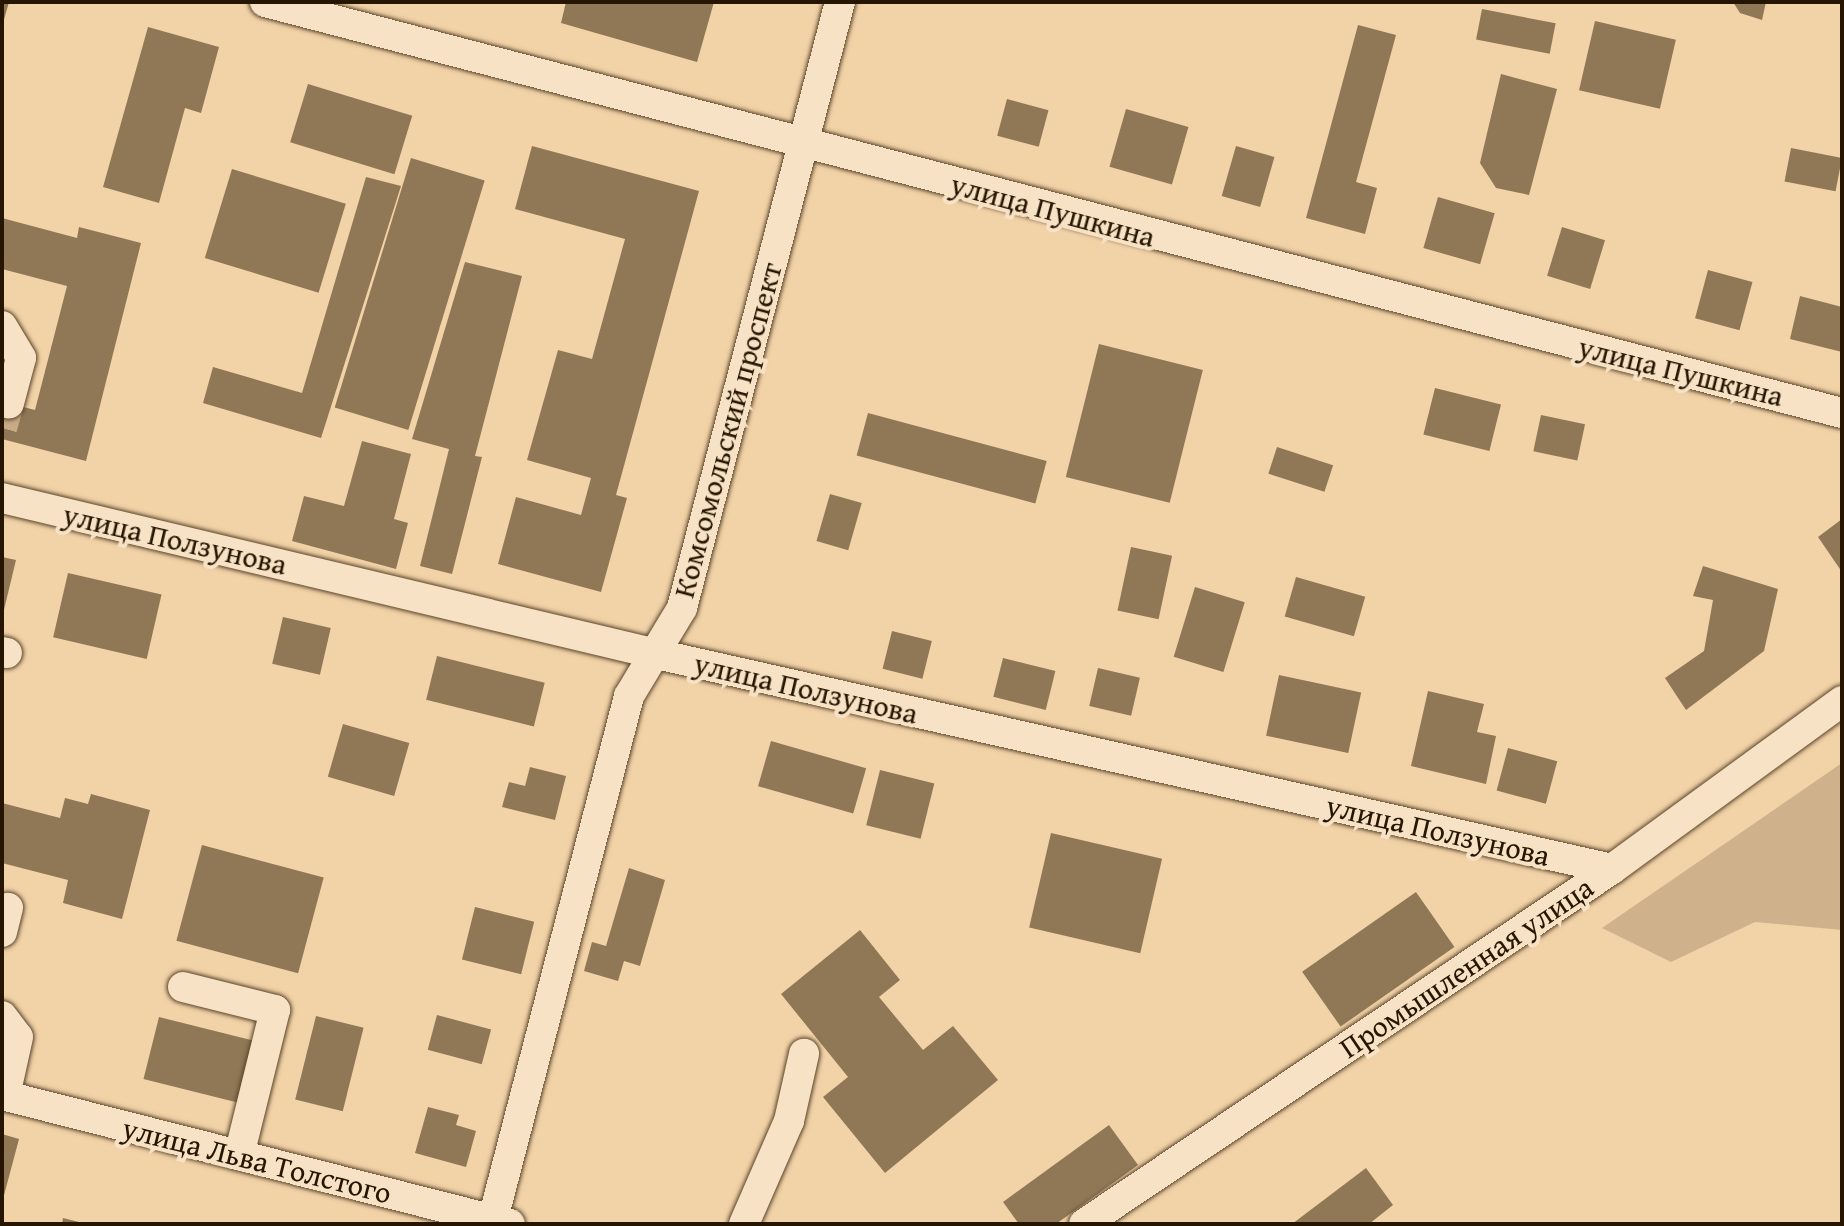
<!DOCTYPE html>
<meta charset="utf-8">
<style>
body{margin:0}
#map{position:relative;width:1844px;height:1226px;overflow:hidden;background:#f2d2a7;font-family:"Gentium Book Plus",serif}
div>[style]{position:absolute}
[style*='--x']{left:calc(var(--x)*1px);top:calc(var(--y)*1px);width:calc(var(--w)*1px);rotate:calc(var(--a)*1deg)}
.green>*{inset:0;background:#cfb28b}
.building>*{inset:0;background:#907857;transform-origin:0 0}
.minor-tunnel>*{height:30px;margin-top:-15px;transform-origin:0;background:repeating-linear-gradient(90deg,#c9ac86 0 30px,transparent 0 45px)}
.roads{filter:drop-shadow(0 0 2px #59452a) drop-shadow(0 0 2px #59452a)}
.minor>*{height:30px;margin:-15px;padding:0 15px;transform-origin:15px;border-radius:15px;background:#f7e2c6}
span{translate:-50% -50%;white-space:nowrap;text-align:center;line-height:1.15;-webkit-text-stroke:8px #f7e2c6;paint-order:stroke}
.street-label{font-size:30px;color:#261601}
.frame{position:absolute;inset:0;border:4px solid #261601;pointer-events:none}
</style>
<div id="map">
<div class="green">
<div style="clip-path:polygon(1842px 763px,1842px 930px,1755px 922px,1671px 962px,1602px 928px)"></div>
</div>
<div class="building">
<div style="clip-path:polygon(2px 2px,9px 2px,3px 23px,2px 23px)"></div>
<div style="clip-path:polygon(566px 2px,714px 2px,697px 62px,561px 23px)"></div>
<div style="clip-path:polygon(1733px 2px,1766px 2px,1762px 20px,1740px 13px)"></div>
<div style="left:1482px;top:9px;width:75px;height:31px;rotate:11deg"></div>
<div style="left:1595px;top:21px;width:83px;height:71px;rotate:13deg"></div>
<div style="clip-path:polygon(1358px 25px,1396px 35px,1356px 182px,1377px 188px,1365px 234px,1306px 218px)"></div>
<div style="clip-path:polygon(148px 27px,219px 47px,201px 113px,185px 108px,159px 203px,103px 187px)"></div>
<div style="clip-path:polygon(1501px 74px,1557px 89px,1529px 195px,1496px 188px,1480px 163px)"></div>
<div style="left:308px;top:84px;width:109px;height:61px;rotate:17deg"></div>
<div style="left:1007px;top:99px;width:43px;height:38px;rotate:15deg"></div>
<div style="left:1126px;top:109px;width:65px;height:60px;rotate:16deg"></div>
<div style="clip-path:polygon(532px 146px,699px 191px,616px 495px,627px 498px,601px 592px,498px 564px,516px 497px,581px 515px,591px 478px,527px 460px,558px 350px,592px 359px,625px 239px,515px 209px)"></div>
<div style="left:1236px;top:146px;width:40px;height:52px;rotate:16deg"></div>
<div style="left:1791px;top:148px;width:52px;height:34px;rotate:11deg"></div>
<div style="left:411px;top:158px;width:77px;height:261px;rotate:17deg"></div>
<div style="left:232px;top:169px;width:119px;height:93px;rotate:17deg"></div>
<div style="clip-path:polygon(366px 177px,401px 186px,321px 438px,203px 403px,213px 367px,302px 393px)"></div>
<div style="left:1438px;top:197px;width:59px;height:53px;rotate:16deg"></div>
<div style="clip-path:polygon(2px 218px,77px 238px,79px 227px,141px 243px,86px 461px,2px 439px,2px 372px,4px 402px,35px 410px,67px 286px,2px 269px)"></div>
<div style="left:1562px;top:227px;width:45px;height:51px;rotate:17deg"></div>
<div style="clip-path:polygon(465px 262px,522px 276px,475px 456px,482px 457px,452px 574px,420px 566px,449px 449px,412px 439px)"></div>
<div style="left:1708px;top:270px;width:46px;height:50px;rotate:15deg"></div>
<div style="clip-path:polygon(1800px 296px,1842px 307px,1842px 352px,1790px 339px)"></div>
<div style="left:1099px;top:344px;width:107px;height:137px;rotate:14deg"></div>
<div style="left:1435px;top:388px;width:68px;height:48px;rotate:14deg"></div>
<div style="left:868px;top:413px;width:185px;height:44px;rotate:15deg"></div>
<div style="left:1541px;top:415px;width:45px;height:37px;rotate:12deg"></div>
<div style="clip-path:polygon(362px 441px,411px 454px,394px 519px,408px 523px,396px 569px,292px 541px,304px 496px,344px 506px)"></div>
<div style="left:1277px;top:447px;width:59px;height:28px;rotate:18deg"></div>
<div style="left:830px;top:494px;width:33px;height:49px;rotate:16deg"></div>
<div style="clip-path:polygon(1842px 519px,1842px 572px,1818px 537px)"></div>
<div style="left:1131px;top:547px;width:42px;height:65px;rotate:12deg"></div>
<div style="clip-path:polygon(2px 557px,16px 560px,3px 614px,2px 614px)"></div>
<div style="clip-path:polygon(1703px 566px,1778px 589px,1764px 651px,1686px 710px,1665px 678px,1704px 651px,1713px 600px,1693px 596px)"></div>
<div style="left:68px;top:573px;width:96px;height:66px;rotate:13deg"></div>
<div style="left:1296px;top:577px;width:72px;height:41px;rotate:16deg"></div>
<div style="left:1195px;top:587px;width:52px;height:73px;rotate:17deg"></div>
<div style="left:283px;top:617px;width:49px;height:48px;rotate:13deg"></div>
<div style="left:892px;top:631px;width:41px;height:39px;rotate:14deg"></div>
<div style="left:437px;top:656px;width:111px;height:45px;rotate:14deg"></div>
<div style="left:1003px;top:658px;width:54px;height:40px;rotate:14deg"></div>
<div style="left:1098px;top:668px;width:43px;height:39px;rotate:13deg"></div>
<div style="left:1279px;top:675px;width:84px;height:62px;rotate:12deg"></div>
<div style="clip-path:polygon(1428px 691px,1484px 704px,1477px 732px,1496px 736px,1486px 784px,1411px 766px)"></div>
<div style="left:343px;top:724px;width:69px;height:55px;rotate:16deg"></div>
<div style="left:771px;top:741px;width:99px;height:47px;rotate:16deg"></div>
<div style="left:1508px;top:748px;width:51px;height:44px;rotate:15deg"></div>
<div style="clip-path:polygon(530px 767px,566px 776px,555px 820px,502px 807px,509px 782px,525px 786px)"></div>
<div style="left:880px;top:770px;width:56px;height:57px;rotate:14deg"></div>
<div style="clip-path:polygon(91px 794px,150px 810px,122px 919px,63px 903px,68px 880px,2px 863px,2px 803px,60px 818px,65px 798px,88px 804px)"></div>
<div style="left:1051px;top:833px;width:114px;height:97px;rotate:13deg"></div>
<div style="left:202px;top:845px;width:126px;height:99px;rotate:15deg"></div>
<div style="clip-path:polygon(629px 868px,665px 880px,640px 966px,624px 961px,618px 981px,584px 971px,592px 942px,606px 946px)"></div>
<div style="left:1416px;top:892px;width:67px;height:139px;rotate:55deg"></div>
<div style="left:475px;top:907px;width:61px;height:54px;rotate:14deg"></div>
<div style="clip-path:polygon(860px 930px,900px 980px,879px 997px,923px 1050px,953px 1026px,998px 1080px,885px 1173px,823px 1097px,848px 1077px,781px 994px)"></div>
<div style="left:437px;top:1015px;width:56px;height:36px;rotate:15deg"></div>
<div style="left:316px;top:1016px;width:49px;height:86px;rotate:14deg"></div>
<div style="left:159px;top:1017px;width:100px;height:64px;rotate:14deg"></div>
<div style="clip-path:polygon(428px 1107px,459px 1115px,456px 1125px,476px 1131px,466px 1167px,415px 1153px)"></div>
<div style="clip-path:polygon(1109px 1125px,1138px 1165px,1056px 1224px,1019px 1224px,1003px 1202px)"></div>
<div style="clip-path:polygon(2px 1134px,19px 1139px,3px 1199px,2px 1199px)"></div>
<div style="clip-path:polygon(1366px 1168px,1393px 1205px,1369px 1224px,1292px 1224px)"></div>
<div style="clip-path:polygon(63px 1218px,83px 1223px,83px 1224px,62px 1224px)"></div>
</div>
<div class="minor-tunnel">
<div style="--x:2;--y:428;--w:26;--a:-74"></div>
</div>
<div class="roads">
<div class="minor">
<div style="--x:265;--y:2;--w:1630;--a:14.61"></div>
<div style="--x:2;--y:326;--w:37;--a:59"></div>
<div style="--x:21;--y:358;--w:47;--a:104.9"></div>
<div style="--x:2;--y:498;--w:668;--a:13.41"></div>
<div style="--x:652;--y:653;--w:984;--a:12.68"></div>
<div style="--x:2;--y:652;--w:5;--a:11"></div>
<div style="--x:2;--y:932;--w:25;--a:-76"></div>
<div style="--x:183;--y:987;--w:95;--a:14"></div>
<div style="--x:275;--y:1010;--w:149;--a:103.9"></div>
<div style="--x:2;--y:1016;--w:26;--a:53"></div>
<div style="--x:18;--y:1037;--w:60;--a:102.4"></div>
<div style="--x:2;--y:1095;--w:524;--a:14.25"></div>
<div style="--x:493;--y:1219;--w:540;--a:-75.42"></div>
<div style="--x:629;--y:696;--w:103;--a:-58.9"></div>
<div style="--x:682;--y:608;--w:626;--a:-75.39"></div>
<div style="--x:744;--y:1224;--w:112;--a:-66.4"></div>
<div style="--x:789;--y:1121;--w:69;--a:-77.4"></div>
<div style="--x:1084;--y:1224;--w:636;--a:-33.91"></div>
<div style="--x:1612;--y:869;--w:285;--a:-36.1"></div>
</div>
</div>
<div class="street-label">
<span style="left:1053px;top:210px;rotate:15deg">улица Пушкина</span>
<span style="left:1681px;top:371px;rotate:14deg">улица Пушкина</span>
<span style="left:727px;top:430px;rotate:-75deg">Комсомольский проспект</span>
<span style="left:175px;top:539px;rotate:13deg">улица Ползунова</span>
<span style="left:806px;top:688px;rotate:13deg">улица Ползунова</span>
<span style="left:1438px;top:830px;rotate:13deg">улица Ползунова</span>
<span style="left:1466px;top:967px;rotate:-34deg">Промышленная улица</span>
<span style="left:257px;top:1160px;rotate:14deg">улица Льва Толстого</span>
</div>
<div class="frame"></div>
</div>
